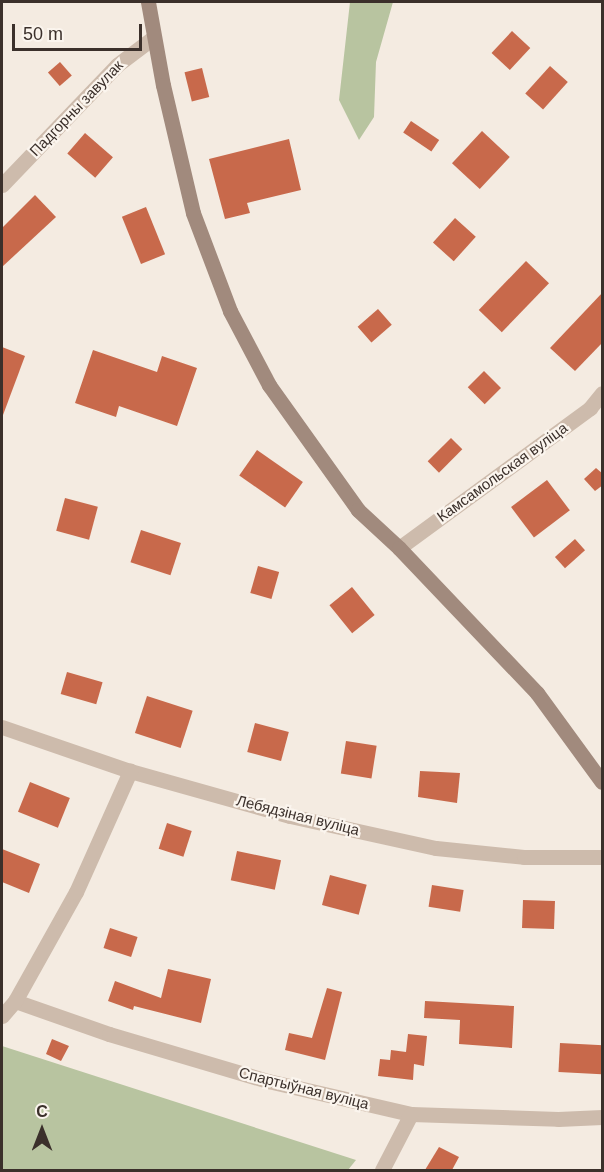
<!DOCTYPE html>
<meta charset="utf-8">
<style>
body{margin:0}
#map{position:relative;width:604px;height:1172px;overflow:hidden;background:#f4ebe1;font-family:Helvetica,sans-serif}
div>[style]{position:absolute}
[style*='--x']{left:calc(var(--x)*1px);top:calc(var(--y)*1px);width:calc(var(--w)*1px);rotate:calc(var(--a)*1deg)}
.green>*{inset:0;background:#b8c4a0}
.building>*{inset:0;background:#c8694b;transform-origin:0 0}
.street>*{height:15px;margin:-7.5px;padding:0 7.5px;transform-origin:7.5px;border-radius:7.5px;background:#cdbbac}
.secondary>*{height:15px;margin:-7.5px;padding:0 7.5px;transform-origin:7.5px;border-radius:7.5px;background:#a18a7d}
span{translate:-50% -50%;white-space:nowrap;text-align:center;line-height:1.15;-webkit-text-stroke:4.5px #fbf5ee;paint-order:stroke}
.street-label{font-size:15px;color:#3b302b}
.frame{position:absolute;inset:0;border:3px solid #3b302b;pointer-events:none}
.north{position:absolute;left:12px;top:1100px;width:60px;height:60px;-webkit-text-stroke:4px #fbf5ee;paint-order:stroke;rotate:0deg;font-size:16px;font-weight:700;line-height:24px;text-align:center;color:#3b302b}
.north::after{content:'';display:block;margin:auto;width:21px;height:27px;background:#3b302b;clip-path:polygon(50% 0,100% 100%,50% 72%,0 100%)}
.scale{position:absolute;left:12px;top:24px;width:130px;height:27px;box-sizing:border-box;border:3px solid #3b302b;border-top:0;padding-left:8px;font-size:18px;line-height:21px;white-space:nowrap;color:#3b302b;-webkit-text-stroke:4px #fbf5ee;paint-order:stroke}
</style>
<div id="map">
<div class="green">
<div style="clip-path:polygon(350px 2px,393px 2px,376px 62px,374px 117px,359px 140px,339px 100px)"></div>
<div style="clip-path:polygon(2px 1046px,356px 1160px,348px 1170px,2px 1170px)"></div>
</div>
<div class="building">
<div style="left:512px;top:31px;width:25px;height:30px;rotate:43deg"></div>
<div style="left:60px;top:62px;width:18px;height:16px;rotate:49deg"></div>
<div style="left:550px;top:66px;width:24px;height:37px;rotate:42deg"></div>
<div style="left:202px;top:68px;width:30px;height:18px;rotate:76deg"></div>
<div style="left:411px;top:121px;width:34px;height:14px;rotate:34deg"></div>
<div style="left:482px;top:131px;width:38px;height:44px;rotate:43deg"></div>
<div style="left:85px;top:133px;width:37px;height:27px;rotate:41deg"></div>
<div style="clip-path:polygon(289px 139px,301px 190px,247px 203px,250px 213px,225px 219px,209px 159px)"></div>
<div style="clip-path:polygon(35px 195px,56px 217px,2px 267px,2px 228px)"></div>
<div style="left:146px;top:207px;width:51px;height:26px;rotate:68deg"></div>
<div style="left:455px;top:218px;width:28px;height:33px;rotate:42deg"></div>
<div style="left:526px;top:261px;width:32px;height:68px;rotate:44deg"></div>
<div style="clip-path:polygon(603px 292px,603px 342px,575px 371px,550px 348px)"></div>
<div style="left:378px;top:309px;width:21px;height:27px;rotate:49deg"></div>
<div style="clip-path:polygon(2px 347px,25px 356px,3px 415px,2px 415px)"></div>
<div style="clip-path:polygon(93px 350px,157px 372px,162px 356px,197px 368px,177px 426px,119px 406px,116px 417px,75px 403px)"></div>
<div style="left:484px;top:371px;width:24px;height:23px;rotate:45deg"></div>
<div style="left:451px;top:438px;width:16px;height:33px;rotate:45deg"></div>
<div style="left:257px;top:450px;width:56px;height:31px;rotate:35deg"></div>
<div style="clip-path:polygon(596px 468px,603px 474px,603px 485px,595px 491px,584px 479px)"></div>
<div style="left:547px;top:480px;width:38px;height:45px;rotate:53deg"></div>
<div style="left:65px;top:498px;width:34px;height:34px;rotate:15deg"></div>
<div style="left:141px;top:530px;width:42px;height:34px;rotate:18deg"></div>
<div style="left:575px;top:539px;width:15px;height:27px;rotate:48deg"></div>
<div style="left:258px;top:566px;width:22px;height:28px;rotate:16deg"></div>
<div style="left:352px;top:587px;width:36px;height:29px;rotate:51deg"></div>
<div style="left:67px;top:672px;width:37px;height:23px;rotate:16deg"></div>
<div style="left:147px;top:696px;width:48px;height:39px;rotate:18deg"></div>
<div style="left:255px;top:723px;width:35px;height:30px;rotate:15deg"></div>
<div style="left:346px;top:741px;width:31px;height:33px;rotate:9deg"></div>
<div style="clip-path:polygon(420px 771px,460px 773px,457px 803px,418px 797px)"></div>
<div style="left:30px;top:782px;width:43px;height:32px;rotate:22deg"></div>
<div style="left:167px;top:823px;width:26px;height:27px;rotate:18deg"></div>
<div style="clip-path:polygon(2px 849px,40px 864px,29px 893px,2px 882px)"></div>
<div style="left:237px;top:851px;width:45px;height:30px;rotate:12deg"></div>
<div style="left:330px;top:875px;width:38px;height:31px;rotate:15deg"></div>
<div style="left:432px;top:885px;width:32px;height:22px;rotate:9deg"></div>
<div style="left:523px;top:900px;width:32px;height:28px;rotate:2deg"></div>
<div style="left:110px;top:928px;width:29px;height:21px;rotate:18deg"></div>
<div style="clip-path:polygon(168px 969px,211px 979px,201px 1023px,134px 1006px,133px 1010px,108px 1001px,115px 981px,161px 998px)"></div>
<div style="clip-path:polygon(327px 988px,342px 992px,325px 1060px,285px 1050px,289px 1033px,312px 1038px)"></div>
<div style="clip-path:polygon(425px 1001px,514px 1006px,512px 1048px,459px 1044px,460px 1020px,424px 1018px)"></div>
<div style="clip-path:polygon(408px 1034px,427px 1036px,424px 1066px,414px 1064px,413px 1080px,378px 1076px,380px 1059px,390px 1060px,391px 1050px,406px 1052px)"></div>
<div style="clip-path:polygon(52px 1039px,69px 1046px,61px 1061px,46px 1054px)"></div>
<div style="left:560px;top:1043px;width:43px;height:29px;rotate:3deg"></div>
<div style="clip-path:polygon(439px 1147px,459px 1157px,452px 1170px,425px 1170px)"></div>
</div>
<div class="street">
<div style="--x:2;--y:185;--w:166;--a:-46.2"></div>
<div style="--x:117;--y:65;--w:46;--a:-37.1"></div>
<div style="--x:399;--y:548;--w:237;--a:-36.2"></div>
<div style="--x:590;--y:408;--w:19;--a:-51"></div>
<div style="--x:2;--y:727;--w:135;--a:19"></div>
<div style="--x:130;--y:771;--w:166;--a:15.7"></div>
<div style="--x:290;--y:816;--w:149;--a:12.4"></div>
<div style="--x:436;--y:848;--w:88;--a:5.8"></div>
<div style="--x:524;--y:857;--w:78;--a:0"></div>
<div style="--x:15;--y:1001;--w:100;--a:19.3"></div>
<div style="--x:109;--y:1034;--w:166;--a:16.5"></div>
<div style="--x:268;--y:1081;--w:147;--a:13"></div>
<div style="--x:411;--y:1114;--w:147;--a:1.9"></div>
<div style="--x:558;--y:1119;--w:44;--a:-2.6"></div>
<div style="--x:2;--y:1016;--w:20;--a:-49"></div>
<div style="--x:15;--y:1001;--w:125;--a:-60.8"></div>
<div style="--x:76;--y:892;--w:133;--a:-65.9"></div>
<div style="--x:382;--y:1170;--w:63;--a:-62.6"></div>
</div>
<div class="secondary">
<div style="--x:148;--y:2;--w:84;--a:79.8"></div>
<div style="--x:163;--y:85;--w:131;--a:76.8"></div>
<div style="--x:193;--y:213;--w:105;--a:69.3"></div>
<div style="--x:230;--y:311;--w:84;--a:62.2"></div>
<div style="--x:269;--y:385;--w:153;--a:54.5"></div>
<div style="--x:358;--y:510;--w:56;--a:42.8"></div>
<div style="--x:399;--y:548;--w:200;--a:46.4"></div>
<div style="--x:537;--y:693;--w:110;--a:53.9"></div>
</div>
<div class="street-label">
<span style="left:76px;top:108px;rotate:-46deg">Падгорны завулак</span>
<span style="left:502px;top:472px;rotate:-36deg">Камсамольская вуліца</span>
<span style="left:298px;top:815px;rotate:14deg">Лебядзіная вуліца</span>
<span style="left:304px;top:1088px;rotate:14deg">Спартыўная вуліца</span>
</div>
<div class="frame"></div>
<div class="north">С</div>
<div class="scale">50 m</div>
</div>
